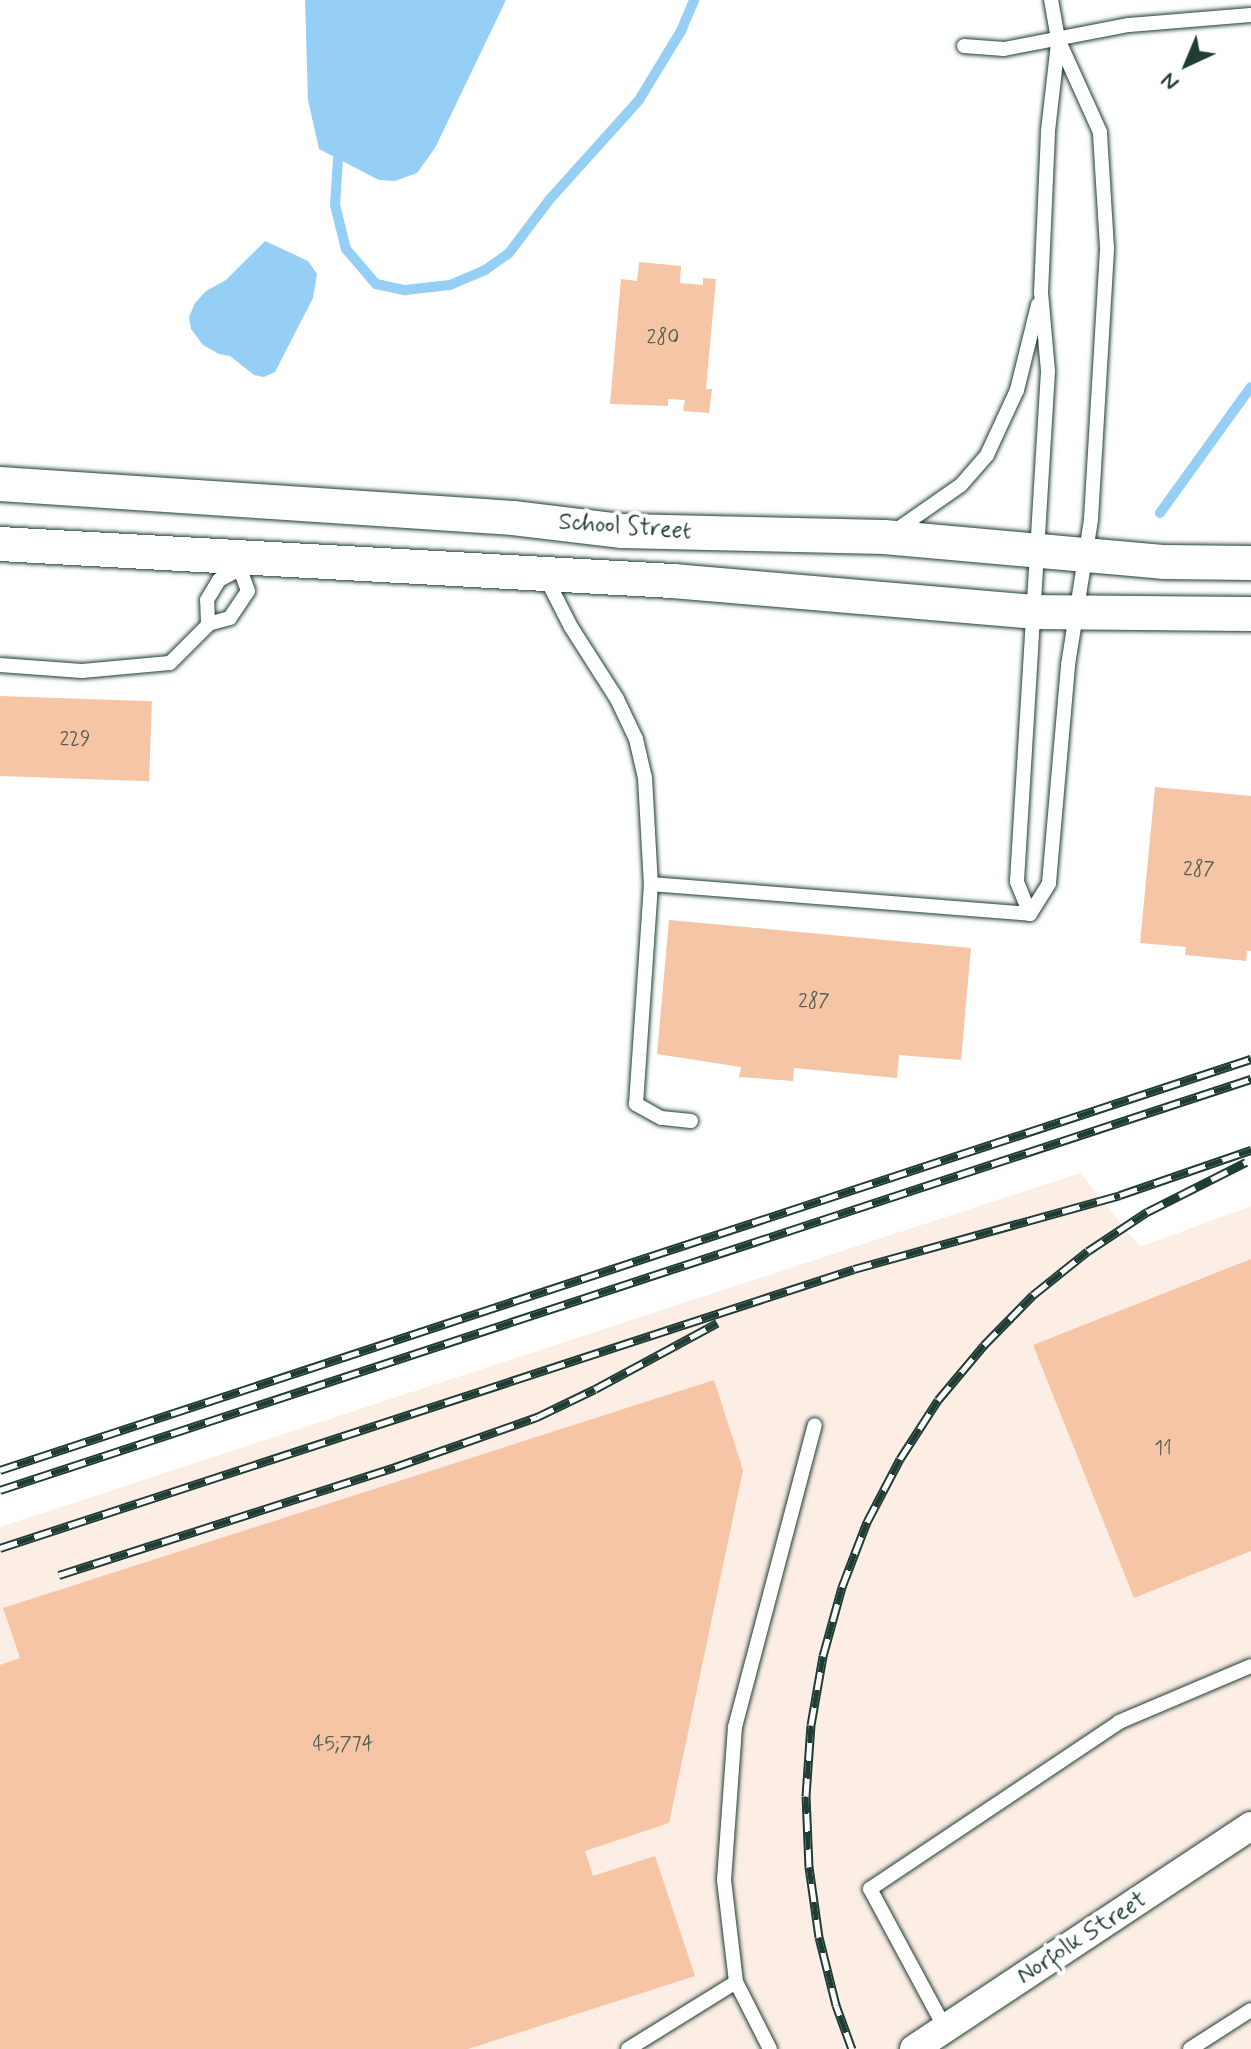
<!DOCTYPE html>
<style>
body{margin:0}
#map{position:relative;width:1251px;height:2049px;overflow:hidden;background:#fff;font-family:Mynerve,sans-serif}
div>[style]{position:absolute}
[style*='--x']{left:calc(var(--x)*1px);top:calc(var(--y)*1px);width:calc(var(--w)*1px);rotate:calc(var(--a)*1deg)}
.built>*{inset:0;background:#fceee4}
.water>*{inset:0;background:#95cff5}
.stream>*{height:10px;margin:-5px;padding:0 5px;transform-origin:5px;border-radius:5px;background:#95cff5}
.building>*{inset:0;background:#f5c5a5;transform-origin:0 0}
.roads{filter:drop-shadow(0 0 2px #1f3d34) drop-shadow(0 0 2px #1f3d34)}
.service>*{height:14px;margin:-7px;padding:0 7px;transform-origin:7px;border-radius:7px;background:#fff}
.minor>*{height:28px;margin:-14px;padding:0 14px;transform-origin:14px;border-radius:14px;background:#fff}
.tertiary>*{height:34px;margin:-17px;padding:0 17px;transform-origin:17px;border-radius:17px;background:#fff}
.rail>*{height:9px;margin-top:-4.5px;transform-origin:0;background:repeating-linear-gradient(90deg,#fff 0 18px,#1f3d34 0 36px);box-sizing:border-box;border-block:2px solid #1f3d34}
span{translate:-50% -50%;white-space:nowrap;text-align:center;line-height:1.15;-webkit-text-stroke:8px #fff;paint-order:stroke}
.number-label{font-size:20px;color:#545f50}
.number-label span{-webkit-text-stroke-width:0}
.street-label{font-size:24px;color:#1f3d34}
.north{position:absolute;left:1147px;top:24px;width:80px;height:80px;-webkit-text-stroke:6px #fff;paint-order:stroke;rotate:224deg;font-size:22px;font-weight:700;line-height:32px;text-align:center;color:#1f3d34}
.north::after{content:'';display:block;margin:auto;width:28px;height:36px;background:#1f3d34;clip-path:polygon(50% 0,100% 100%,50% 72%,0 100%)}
</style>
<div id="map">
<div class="built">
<div style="clip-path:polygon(1080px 1173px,1140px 1247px,1251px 1206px,1251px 2049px,0 2049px,0 1527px)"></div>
</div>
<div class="water">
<div style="clip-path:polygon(305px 0,506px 0,435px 148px,417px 173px,395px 181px,379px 180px,319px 149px,308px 100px)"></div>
<div style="clip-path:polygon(265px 241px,308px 261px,317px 274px,313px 298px,275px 372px,264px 377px,254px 375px,230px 356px,219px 354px,203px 345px,191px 329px,189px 317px,195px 303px,206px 291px,226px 280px)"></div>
</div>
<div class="stream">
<div style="--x:338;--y:159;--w:46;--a:93.7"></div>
<div style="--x:335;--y:205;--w:45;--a:76"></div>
<div style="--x:346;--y:249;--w:46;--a:49.4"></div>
<div style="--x:376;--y:284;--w:30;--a:12"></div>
<div style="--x:405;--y:290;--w:45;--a:-6.3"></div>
<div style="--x:450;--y:285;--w:38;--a:-23"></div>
<div style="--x:485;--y:270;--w:29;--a:-35"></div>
<div style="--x:509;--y:253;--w:68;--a:-52.8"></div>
<div style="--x:550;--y:199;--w:133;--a:-48"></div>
<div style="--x:639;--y:100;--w:81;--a:-58.7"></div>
<div style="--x:681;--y:31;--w:34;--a:-67"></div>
<div style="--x:1160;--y:513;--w:155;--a:-54.2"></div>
</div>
<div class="building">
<div style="clip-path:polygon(639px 262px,681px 266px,680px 283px,703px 285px,703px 278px,716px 279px,706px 389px,712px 389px,709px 413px,683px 411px,685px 400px,668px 399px,668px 406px,610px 404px,621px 279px,637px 281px)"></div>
<div style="left:0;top:696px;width:152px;height:80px;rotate:2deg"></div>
<div style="clip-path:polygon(1155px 787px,1251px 796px,1251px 951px,1247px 951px,1246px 961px,1185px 955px,1186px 947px,1140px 943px)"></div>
<div style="clip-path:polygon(669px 920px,971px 948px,961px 1060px,899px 1055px,897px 1078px,794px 1068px,793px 1081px,739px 1077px,741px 1067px,657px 1054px)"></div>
<div style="clip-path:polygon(1251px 1259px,1251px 1551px,1134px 1598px,1033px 1345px)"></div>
<div style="clip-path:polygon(714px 1380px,743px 1470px,669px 1823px,585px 1851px,593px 1876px,655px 1856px,695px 1976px,468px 2049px,0 2049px,0 1665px,20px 1658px,3px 1608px)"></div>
</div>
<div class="roads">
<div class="service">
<div style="--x:964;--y:46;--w:40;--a:4.3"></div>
<div style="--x:1004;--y:49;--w:127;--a:-10.9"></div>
<div style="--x:1129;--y:25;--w:122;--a:-4.7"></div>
<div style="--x:895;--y:531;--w:80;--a:-34.9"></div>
<div style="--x:961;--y:485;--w:40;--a:-49"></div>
<div style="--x:987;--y:455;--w:72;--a:-65.2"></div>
<div style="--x:1017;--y:390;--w:88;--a:-76.1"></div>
<div style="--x:240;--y:569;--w:23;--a:70"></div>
<div style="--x:248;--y:591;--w:32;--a:124"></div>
<div style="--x:230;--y:618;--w:23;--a:165"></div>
<div style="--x:208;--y:624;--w:24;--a:-92"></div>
<div style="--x:207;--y:600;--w:23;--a:-59"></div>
<div style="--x:219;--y:580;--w:24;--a:-28"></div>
<div style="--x:240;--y:569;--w:9;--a:-63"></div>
<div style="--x:544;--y:574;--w:59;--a:63"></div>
<div style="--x:571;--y:627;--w:85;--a:57.4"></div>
<div style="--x:617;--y:699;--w:44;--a:64.6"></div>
<div style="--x:636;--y:739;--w:40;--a:77"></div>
<div style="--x:645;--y:778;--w:106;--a:86.8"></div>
<div style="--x:0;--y:665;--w:82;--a:4.2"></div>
<div style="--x:82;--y:671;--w:88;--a:-5.2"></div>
<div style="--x:170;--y:663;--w:57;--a:-45"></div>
<div style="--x:1030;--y:914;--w:36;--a:-58"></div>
<div style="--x:1049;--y:883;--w:219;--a:-85"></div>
<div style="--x:1068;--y:665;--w:148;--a:-81"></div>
<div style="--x:1091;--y:519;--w:271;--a:-86.6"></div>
<div style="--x:1107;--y:248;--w:116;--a:-93.5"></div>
<div style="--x:1100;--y:132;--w:102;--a:-114.3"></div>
<div style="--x:1058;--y:39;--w:40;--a:-100"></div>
<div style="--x:1030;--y:914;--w:35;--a:-112"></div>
<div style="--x:1017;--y:881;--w:511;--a:-86.52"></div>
<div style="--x:1048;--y:371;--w:78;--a:-95.1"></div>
<div style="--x:1041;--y:293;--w:162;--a:-87.5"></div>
<div style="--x:1048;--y:131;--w:89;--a:-83.5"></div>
<div style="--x:691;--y:1121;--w:30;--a:-174"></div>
<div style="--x:661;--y:1118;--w:29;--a:-151"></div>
<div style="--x:636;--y:1104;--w:221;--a:-86.1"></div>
<div style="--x:651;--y:884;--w:380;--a:4.5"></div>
<div style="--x:736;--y:1982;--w:103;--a:-96.7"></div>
<div style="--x:724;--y:1880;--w:153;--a:-85.9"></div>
<div style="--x:735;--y:1727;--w:312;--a:-75.2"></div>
<div style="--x:945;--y:2028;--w:158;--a:-118.3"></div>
<div style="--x:870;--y:1889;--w:300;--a:-33.8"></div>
<div style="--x:1119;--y:1722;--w:143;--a:-23"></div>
<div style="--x:628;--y:2049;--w:127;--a:-31.8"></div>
<div style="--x:736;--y:1982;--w:75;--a:63.1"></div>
<div style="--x:1190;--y:2049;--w:72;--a:-32.6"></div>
</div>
<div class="minor">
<div style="--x:914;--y:2049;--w:404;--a:-33.5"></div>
</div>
<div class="tertiary">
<div style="--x:0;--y:484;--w:514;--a:3.79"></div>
<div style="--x:513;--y:518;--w:110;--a:6.8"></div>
<div style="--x:622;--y:531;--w:262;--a:1.3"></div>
<div style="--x:884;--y:537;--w:282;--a:5.1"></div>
<div style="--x:1165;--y:562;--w:86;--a:0.7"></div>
<div style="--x:0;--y:544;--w:674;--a:3.15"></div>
<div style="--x:673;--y:581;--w:359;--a:4.9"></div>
<div style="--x:1031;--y:612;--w:220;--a:0.5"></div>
</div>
</div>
<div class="rail">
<div style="--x:0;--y:1470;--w:1317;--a:-18.19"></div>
<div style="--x:0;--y:1490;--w:1317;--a:-18.19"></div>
<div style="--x:0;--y:1548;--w:898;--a:-18.09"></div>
<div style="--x:854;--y:1269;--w:276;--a:-15.5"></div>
<div style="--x:1120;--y:1195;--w:139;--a:-19"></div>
<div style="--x:59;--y:1575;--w:353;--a:-17.8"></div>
<div style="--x:395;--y:1467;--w:151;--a:-19.4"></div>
<div style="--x:537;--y:1417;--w:64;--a:-25.8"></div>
<div style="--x:595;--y:1389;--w:139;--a:-28.4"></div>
<div style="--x:852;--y:2049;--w:47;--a:-110"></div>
<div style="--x:836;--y:2005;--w:70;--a:-104"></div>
<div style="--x:819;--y:1937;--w:71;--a:-98.1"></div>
<div style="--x:809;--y:1867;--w:71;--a:-92.4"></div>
<div style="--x:806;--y:1796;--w:71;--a:-86"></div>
<div style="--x:811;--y:1725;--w:70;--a:-80.1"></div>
<div style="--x:823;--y:1656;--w:72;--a:-74.6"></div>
<div style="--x:842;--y:1587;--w:70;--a:-69"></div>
<div style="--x:867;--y:1522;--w:71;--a:-62.4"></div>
<div style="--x:900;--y:1459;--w:70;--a:-57.2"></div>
<div style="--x:938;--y:1400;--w:72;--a:-50.1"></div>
<div style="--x:984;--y:1345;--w:70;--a:-45.6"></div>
<div style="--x:1033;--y:1295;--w:70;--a:-38.7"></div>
<div style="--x:1088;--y:1251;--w:71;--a:-33.5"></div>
<div style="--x:1147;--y:1212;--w:111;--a:-26.8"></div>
</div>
<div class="number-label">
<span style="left:663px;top:337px">280</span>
<span style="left:75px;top:739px">229</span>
<span style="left:1199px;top:869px">287</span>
<span style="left:814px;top:1001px">287</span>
<span style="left:1163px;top:1448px">11</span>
<span style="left:343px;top:1744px">45;774</span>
</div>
<div class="street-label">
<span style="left:625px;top:527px;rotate:4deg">School Street</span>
<span style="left:1082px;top:1938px;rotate:-33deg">Norfolk Street</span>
</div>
<div class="north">N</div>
</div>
